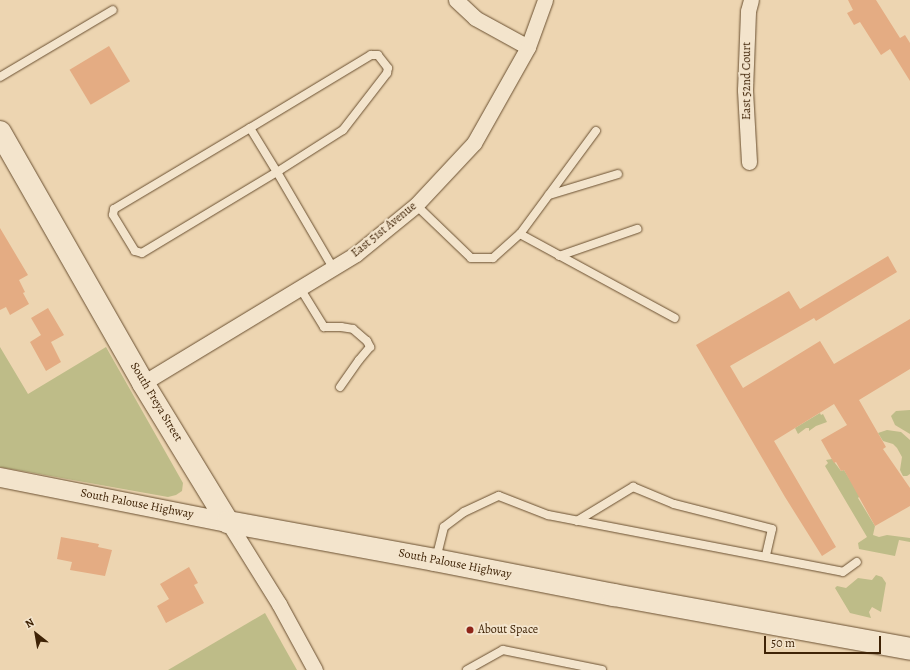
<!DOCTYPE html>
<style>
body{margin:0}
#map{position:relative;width:910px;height:670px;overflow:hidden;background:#edd5b1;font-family:Alegreya,serif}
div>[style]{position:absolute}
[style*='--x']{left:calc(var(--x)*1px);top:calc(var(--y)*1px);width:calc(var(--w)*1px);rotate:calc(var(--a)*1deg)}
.green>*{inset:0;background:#bebc88}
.building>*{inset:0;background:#e4ac83;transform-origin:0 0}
.roads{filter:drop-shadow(0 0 1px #6a5031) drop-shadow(0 0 1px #6a5031)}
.service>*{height:8px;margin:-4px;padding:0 4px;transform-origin:4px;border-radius:4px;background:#f3e4cc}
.minor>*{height:15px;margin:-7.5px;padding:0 7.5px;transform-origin:7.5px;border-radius:7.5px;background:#f3e4cc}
.tertiary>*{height:19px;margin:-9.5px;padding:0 9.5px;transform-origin:9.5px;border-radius:9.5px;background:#f3e4cc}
.secondary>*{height:22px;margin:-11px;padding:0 11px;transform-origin:11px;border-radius:11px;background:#f3e4cc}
.dots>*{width:11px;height:11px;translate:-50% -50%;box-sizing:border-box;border:2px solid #f3e4cc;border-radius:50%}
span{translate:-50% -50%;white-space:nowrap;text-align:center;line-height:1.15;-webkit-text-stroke:4px #f3e4cc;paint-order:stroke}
.street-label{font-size:12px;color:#3f2306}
.poi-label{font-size:12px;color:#3f2306}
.left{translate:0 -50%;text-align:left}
.north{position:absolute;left:16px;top:614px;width:40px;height:40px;-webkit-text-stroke:3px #f3e4cc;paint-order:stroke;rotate:329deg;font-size:11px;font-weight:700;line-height:16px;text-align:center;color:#3f2306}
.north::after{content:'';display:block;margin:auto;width:14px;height:18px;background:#3f2306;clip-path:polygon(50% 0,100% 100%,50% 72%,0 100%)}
.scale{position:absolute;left:764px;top:636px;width:117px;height:18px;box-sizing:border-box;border:2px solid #3f2306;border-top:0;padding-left:5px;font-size:12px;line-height:14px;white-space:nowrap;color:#3f2306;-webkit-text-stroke:3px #f3e4cc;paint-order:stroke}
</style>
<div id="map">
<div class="green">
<div style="clip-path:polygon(0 347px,28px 394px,106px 347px,183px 483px,182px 491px,176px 495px,168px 497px,0 467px)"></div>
<div style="clip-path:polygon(910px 410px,910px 434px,895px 425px,891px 416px,896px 411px)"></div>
<div style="clip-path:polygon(820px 413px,821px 415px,823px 414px,827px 422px,816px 426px,809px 431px,809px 428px,806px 428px,798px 434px,795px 428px)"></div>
<div style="clip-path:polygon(887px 430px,901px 432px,910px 440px,910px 474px,907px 476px,903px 476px,900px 470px,902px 457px,897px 448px,893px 444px,883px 441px,878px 433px)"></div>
<div style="clip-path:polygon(832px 459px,841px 471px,844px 470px,860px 496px,858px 498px,875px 526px,873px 535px,879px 537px,887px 535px,910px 538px,910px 542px,899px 540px,895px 556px,859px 549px,858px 543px,867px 537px,825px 466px,828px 463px,826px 460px)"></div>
<div style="clip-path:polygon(876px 575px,882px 577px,886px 583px,881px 612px,872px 607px,869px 612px,871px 618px,850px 613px,835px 588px,837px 586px,846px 588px,858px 578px,872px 580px)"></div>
<div style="clip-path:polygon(265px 613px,297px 670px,168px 670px)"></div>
</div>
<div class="building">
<div style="clip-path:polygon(848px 0,876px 0,900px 38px,905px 35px,910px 43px,910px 81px,890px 49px,881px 55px,860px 22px,854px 25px,847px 13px,853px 10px)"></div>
<div style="left:109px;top:46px;width:41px;height:46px;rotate:59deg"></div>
<div style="clip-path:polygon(0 228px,28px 275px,19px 280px,25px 292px,23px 293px,29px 304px,10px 315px,6px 307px,0 310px)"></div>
<div style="clip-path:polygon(888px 256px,897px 272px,816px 321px,814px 318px,730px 366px,743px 388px,820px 341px,834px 364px,910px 319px,910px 369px,859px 400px,886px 447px,883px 449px,910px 488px,910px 506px,875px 526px,844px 470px,841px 471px,836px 462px,834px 463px,821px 440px,847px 425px,834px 404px,774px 441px,836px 547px,822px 556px,785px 497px,696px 345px,789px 291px,800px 309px)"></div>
<div style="clip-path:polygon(48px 308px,64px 335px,51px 342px,61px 362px,46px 371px,30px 342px,41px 335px,31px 318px)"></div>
<div style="clip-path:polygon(61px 537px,99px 544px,98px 547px,112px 550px,105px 576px,70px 570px,72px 562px,57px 559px)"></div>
<div style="clip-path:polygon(189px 567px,198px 583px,194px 585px,204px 603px,166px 623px,157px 606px,169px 599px,160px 584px)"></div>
</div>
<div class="roads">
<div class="service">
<div style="--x:0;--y:77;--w:131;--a:-30.7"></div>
<div style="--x:250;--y:128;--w:158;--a:149.2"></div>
<div style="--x:114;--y:209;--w:6;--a:99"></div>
<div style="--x:113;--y:215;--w:42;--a:58.6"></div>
<div style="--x:135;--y:251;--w:7;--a:16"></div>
<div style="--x:142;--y:253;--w:157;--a:-31"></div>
<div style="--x:277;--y:172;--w:78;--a:-32.5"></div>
<div style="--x:343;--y:130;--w:72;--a:-52.3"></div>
<div style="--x:387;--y:73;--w:5;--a:-79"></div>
<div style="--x:388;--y:68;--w:16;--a:-128"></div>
<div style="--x:378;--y:55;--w:7;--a:180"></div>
<div style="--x:371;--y:55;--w:141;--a:148.9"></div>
<div style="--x:250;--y:128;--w:52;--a:58.5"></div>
<div style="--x:277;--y:172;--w:111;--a:59.7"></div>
<div style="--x:549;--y:195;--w:72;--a:-16.9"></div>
<div style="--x:416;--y:205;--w:76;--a:43.9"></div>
<div style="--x:471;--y:258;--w:22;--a:0"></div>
<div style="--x:493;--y:258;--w:36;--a:-42"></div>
<div style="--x:520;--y:234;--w:128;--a:-53.6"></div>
<div style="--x:520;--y:234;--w:176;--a:28.5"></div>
<div style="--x:559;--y:256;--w:83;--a:-19.1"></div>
<div style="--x:300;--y:288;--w:46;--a:58.4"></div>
<div style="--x:324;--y:327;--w:17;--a:0"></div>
<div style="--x:341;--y:327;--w:12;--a:9"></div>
<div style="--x:353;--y:329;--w:18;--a:41"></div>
<div style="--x:367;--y:341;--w:7;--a:63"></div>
<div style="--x:370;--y:347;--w:17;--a:130"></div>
<div style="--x:359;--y:360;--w:33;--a:125"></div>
<div style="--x:577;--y:521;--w:66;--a:-31.3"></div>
<div style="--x:633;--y:487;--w:44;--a:22.5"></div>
<div style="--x:674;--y:504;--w:101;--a:14.3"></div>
<div style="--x:772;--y:529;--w:28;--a:103"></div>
<div style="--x:436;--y:559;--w:33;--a:-76"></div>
<div style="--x:444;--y:527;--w:25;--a:-37"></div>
<div style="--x:464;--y:512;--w:38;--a:-25"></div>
<div style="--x:499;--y:496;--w:53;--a:21.2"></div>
<div style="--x:548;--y:515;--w:300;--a:10.9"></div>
<div style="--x:843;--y:572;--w:17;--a:-36"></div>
<div style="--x:467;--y:670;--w:41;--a:-29.1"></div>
<div style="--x:503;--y:650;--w:101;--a:11.4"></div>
</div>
<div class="minor">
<div style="--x:456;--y:0;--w:26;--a:43"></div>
<div style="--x:475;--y:18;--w:60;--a:28.7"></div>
<div style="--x:749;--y:162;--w:72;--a:-93.2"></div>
<div style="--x:745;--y:90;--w:79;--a:-87.8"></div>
<div style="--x:748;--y:11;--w:11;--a:-75"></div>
<div style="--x:143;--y:383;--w:249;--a:-31.2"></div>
<div style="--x:356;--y:254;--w:77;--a:-39.2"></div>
<div style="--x:416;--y:205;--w:85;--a:-46.9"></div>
<div style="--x:474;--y:143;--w:110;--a:-60.6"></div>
<div style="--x:528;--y:47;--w:50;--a:-70.1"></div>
<div style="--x:228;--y:522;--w:97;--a:58.1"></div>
<div style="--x:279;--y:604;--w:75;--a:61.4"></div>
</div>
<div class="tertiary">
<div style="--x:0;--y:477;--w:232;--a:11.2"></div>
</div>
<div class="secondary">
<div style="--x:0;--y:132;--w:289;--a:60.3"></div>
<div style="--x:143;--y:383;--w:163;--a:58.6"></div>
<div style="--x:228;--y:522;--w:210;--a:10.4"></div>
<div style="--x:435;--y:560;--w:182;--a:11.1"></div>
<div style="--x:614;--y:595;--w:301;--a:10.3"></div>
</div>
</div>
<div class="dots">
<div style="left:470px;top:630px;background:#8f2418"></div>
</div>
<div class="street-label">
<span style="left:747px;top:81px;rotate:-90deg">East 52nd Court</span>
<span style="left:384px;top:230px;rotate:-39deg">East 51st Avenue</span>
<span style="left:156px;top:402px;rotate:59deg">South Freya Street</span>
<span style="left:137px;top:504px;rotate:11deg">South Palouse Highway</span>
<span style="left:455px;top:564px;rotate:11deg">South Palouse Highway</span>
</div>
<div class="poi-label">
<span class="left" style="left:478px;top:630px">About Space</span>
</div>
<div class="north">N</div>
<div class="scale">50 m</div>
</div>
